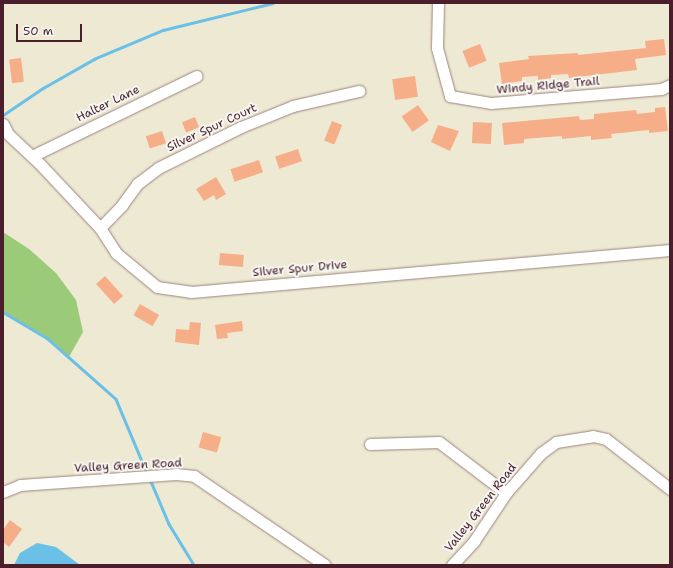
<!DOCTYPE html>
<style>
body{margin:0}
#map{position:relative;width:673px;height:568px;overflow:hidden;background:#eee9d3;font-family:"Shantell Sans",sans-serif}
div>[style]{position:absolute}
[style*='--x']{left:calc(var(--x)*1px);top:calc(var(--y)*1px);width:calc(var(--w)*1px);rotate:calc(var(--a)*1deg)}
.green>*{inset:0;background:#9bca79}
.water>*{inset:0;background:#6ac0e7}
.stream>*{height:2.5px;margin:-1.25px;padding:0 1.25px;transform-origin:1.25px;border-radius:1.25px;background:#6ac0e7}
.building>*{inset:0;background:#f6ae89;transform-origin:0 0}
.roads{filter:drop-shadow(0 0 1px #9c847f) drop-shadow(0 0 1px #9c847f)}
.minor>*{height:11px;margin:-5.5px;padding:0 5.5px;transform-origin:5.5px;border-radius:5.5px;background:#fff}
span{translate:-50% -50%;white-space:nowrap;text-align:center;line-height:1.15;-webkit-text-stroke:4px #f6f6f2;paint-order:stroke}
.street-label{font-size:12px;color:#4a1f2b}
.frame{position:absolute;inset:0;border:4px solid #4a1f2b;pointer-events:none}
.scale{position:absolute;left:16px;top:24px;width:66px;height:18px;box-sizing:border-box;border:2px solid #4a1f2b;border-top:0;padding-left:5px;font-size:12px;line-height:14px;white-space:nowrap;color:#4a1f2b;-webkit-text-stroke:3px #f6f6f2;paint-order:stroke}
</style>
<div id="map">
<div class="green">
<div style="clip-path:polygon(3px 232px,29px 249px,56px 273px,76px 300px,83px 332px,69px 357px,43px 335px,3px 312px)"></div>
</div>
<div class="water">
<div style="clip-path:polygon(37px 543px,56px 547px,80px 565px,14px 565px,20px 553px)"></div>
</div>
<div class="stream">
<div style="--x:3;--y:115;--w:48;--a:-34"></div>
<div style="--x:43;--y:88;--w:59;--a:-29.6"></div>
<div style="--x:94;--y:59;--w:75;--a:-22.8"></div>
<div style="--x:163;--y:30;--w:113;--a:-13.8"></div>
<div style="--x:3;--y:312;--w:51;--a:30.6"></div>
<div style="--x:47;--y:338;--w:92;--a:41.5"></div>
<div style="--x:116;--y:399;--w:80;--a:67.3"></div>
<div style="--x:150;--y:479;--w:49;--a:67.1"></div>
<div style="--x:169;--y:524;--w:48;--a:58.6"></div>
</div>
<div class="building">
<div style="clip-path:polygon(664px 39px,666px 55px,635px 59px,637px 70px,569px 78px,568px 74px,551px 75px,551px 78px,538px 80px,538px 76px,522px 77px,522px 81px,502px 84px,499px 63px,529px 59px,528px 56px,578px 53px,578px 55px,646px 48px,645px 41px)"></div>
<div style="left:480px;top:44px;width:18px;height:19px;rotate:68deg"></div>
<div style="left:21px;top:58px;width:24px;height:12px;rotate:83deg"></div>
<div style="left:415px;top:76px;width:21px;height:23px;rotate:82deg"></div>
<div style="left:418px;top:105px;width:19px;height:20px;rotate:55deg"></div>
<div style="clip-path:polygon(665px 107px,668px 131px,649px 133px,649px 130px,611px 134px,612px 138px,591px 140px,591px 136px,562px 139px,562px 136px,524px 139px,524px 143px,504px 145px,502px 123px,579px 116px,580px 120px,594px 119px,594px 114px,636px 110px,637px 114px,655px 112px,655px 108px)"></div>
<div style="left:195px;top:117px;width:11px;height:14px;rotate:68deg"></div>
<div style="left:332px;top:121px;width:11px;height:21px;rotate:22deg"></div>
<div style="left:473px;top:122px;width:19px;height:21px;rotate:3deg"></div>
<div style="clip-path:polygon(438px 125px,459px 131px,450px 151px,431px 142px)"></div>
<div style="left:162px;top:131px;width:13px;height:17px;rotate:72deg"></div>
<div style="left:298px;top:149px;width:13px;height:24px;rotate:72deg"></div>
<div style="left:259px;top:160px;width:13px;height:30px;rotate:72deg"></div>
<div style="clip-path:polygon(216px 177px,226px 194px,216px 200px,214px 195px,204px 201px,196px 189px)"></div>
<div style="left:220px;top:253px;width:24px;height:12px;rotate:5deg"></div>
<div style="left:105px;top:276px;width:27px;height:12px;rotate:48deg"></div>
<div style="left:140px;top:304px;width:22px;height:13px;rotate:30deg"></div>
<div style="clip-path:polygon(242px 321px,243px 331px,227px 333px,228px 338px,217px 339px,215px 325px)"></div>
<div style="clip-path:polygon(190px 322px,201px 323px,199px 345px,175px 342px,176px 329px,189px 330px)"></div>
<div style="left:203px;top:432px;width:19px;height:16px;rotate:16deg"></div>
<div style="clip-path:polygon(10px 520px,22px 529px,9px 547px,3px 542px,3px 530px)"></div>
</div>
<div class="roads">
<div class="minor">
<div style="--x:438;--y:3;--w:45;--a:91.3"></div>
<div style="--x:437;--y:48;--w:50;--a:74.8"></div>
<div style="--x:450;--y:96;--w:42;--a:9.7"></div>
<div style="--x:491;--y:103;--w:171;--a:-4.7"></div>
<div style="--x:661;--y:89;--w:10;--a:-24"></div>
<div style="--x:3;--y:124;--w:11;--a:63"></div>
<div style="--x:8;--y:134;--w:42;--a:43.1"></div>
<div style="--x:39;--y:163;--w:89;--a:46.8"></div>
<div style="--x:100;--y:228;--w:30;--a:57"></div>
<div style="--x:116;--y:253;--w:53;--a:39.7"></div>
<div style="--x:157;--y:287;--w:34;--a:8"></div>
<div style="--x:191;--y:292;--w:481;--a:-5"></div>
<div style="--x:32;--y:156;--w:183;--a:-25.9"></div>
<div style="--x:100;--y:228;--w:32;--a:-46"></div>
<div style="--x:122;--y:205;--w:26;--a:-54"></div>
<div style="--x:137;--y:184;--w:26;--a:-37"></div>
<div style="--x:158;--y:168;--w:93;--a:-26.3"></div>
<div style="--x:241;--y:127;--w:56;--a:-22"></div>
<div style="--x:293;--y:106;--w:68;--a:-12.8"></div>
<div style="--x:370;--y:444;--w:69;--a:-1.7"></div>
<div style="--x:439;--y:442;--w:84;--a:37.3"></div>
<div style="--x:3;--y:492;--w:18;--a:-22"></div>
<div style="--x:20;--y:485;--w:156;--a:-4"></div>
<div style="--x:176;--y:474;--w:18;--a:6"></div>
<div style="--x:194;--y:476;--w:158;--a:34.2"></div>
<div style="--x:452;--y:565;--w:33;--a:-47"></div>
<div style="--x:474;--y:541;--w:58;--a:-56.3"></div>
<div style="--x:506;--y:493;--w:53;--a:-48.8"></div>
<div style="--x:541;--y:453;--w:19;--a:-36"></div>
<div style="--x:556;--y:442;--w:37;--a:-9"></div>
<div style="--x:593;--y:436;--w:13;--a:13"></div>
<div style="--x:606;--y:439;--w:81;--a:38"></div>
</div>
</div>
<div class="street-label">
<span style="left:548px;top:86px;rotate:-5deg">Windy Ridge Trail</span>
<span style="left:108px;top:104px;rotate:-26deg">Halter Lane</span>
<span style="left:212px;top:128px;rotate:-25deg">Silver Spur Court</span>
<span style="left:300px;top:269px;rotate:-5deg">Silver Spur Drive</span>
<span style="left:128px;top:466px;rotate:-3deg">Valley Green Road</span>
<span style="left:481px;top:508px;rotate:-52deg">Valley Green Road</span>
</div>
<div class="frame"></div>
<div class="scale">50 m</div>
</div>
